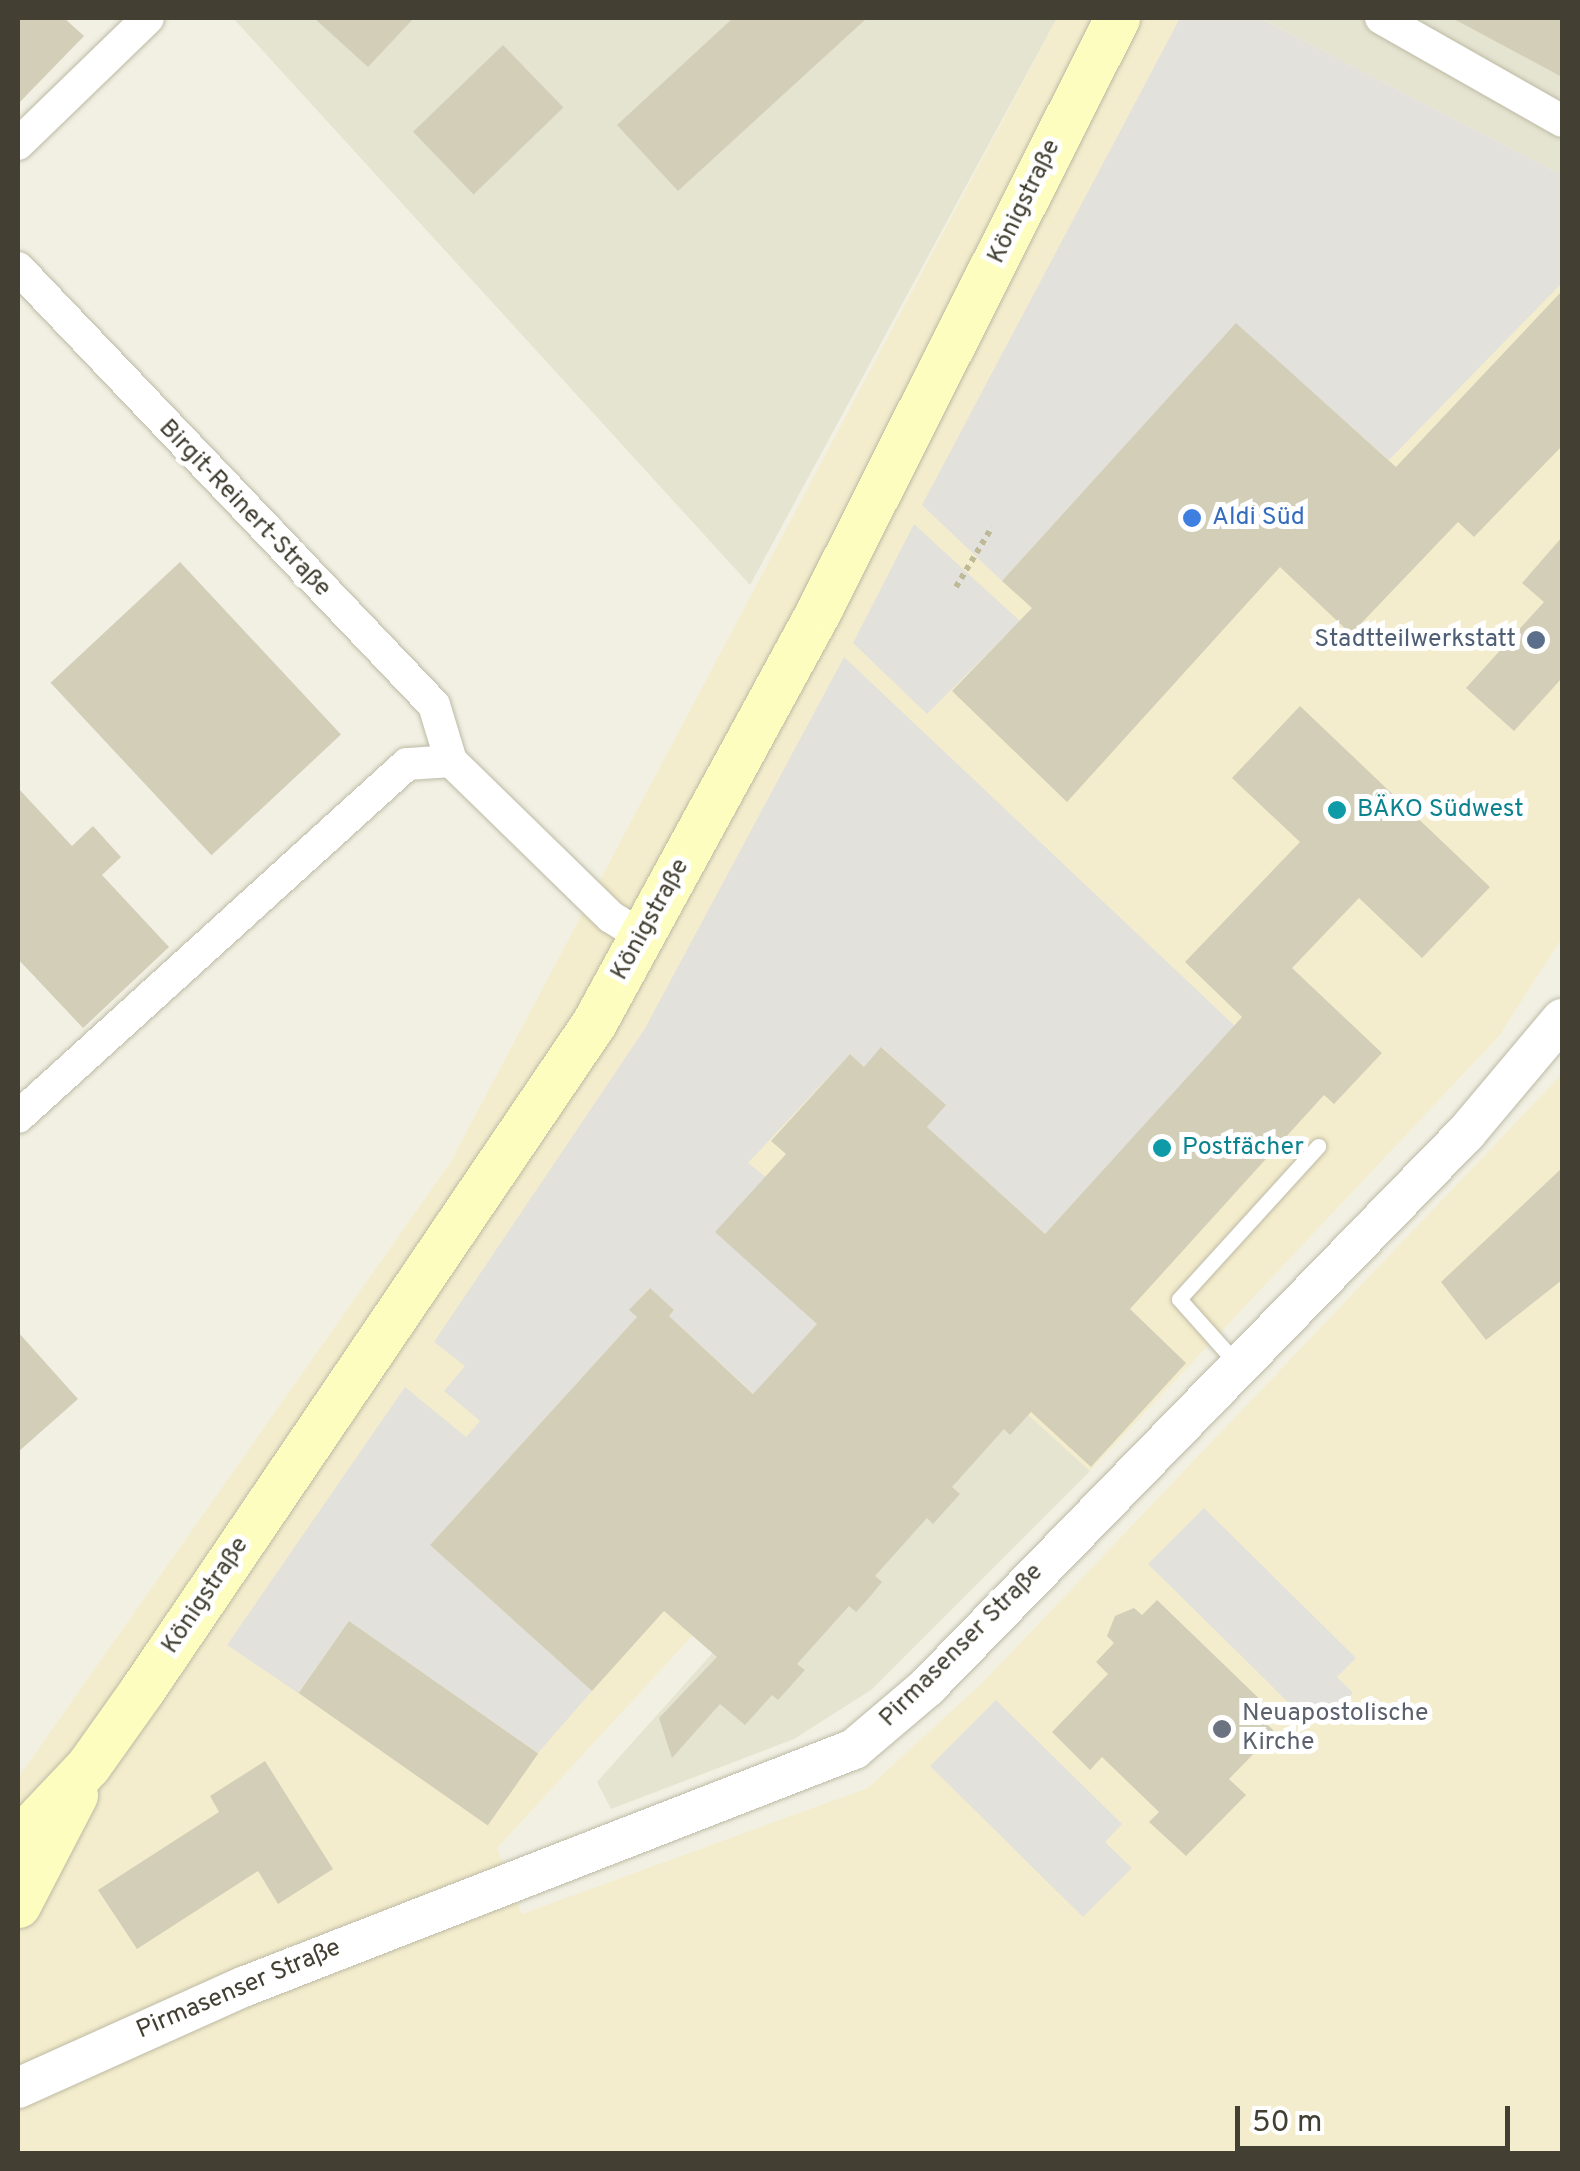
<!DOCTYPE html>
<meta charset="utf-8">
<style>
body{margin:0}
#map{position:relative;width:1580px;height:2171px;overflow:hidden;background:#f1f0e3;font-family:Overpass,sans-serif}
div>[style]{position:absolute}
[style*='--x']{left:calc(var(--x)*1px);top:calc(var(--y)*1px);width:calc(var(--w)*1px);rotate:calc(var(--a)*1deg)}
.residential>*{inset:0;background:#e5e4d1}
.commercial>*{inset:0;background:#f4edcd}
.parking>*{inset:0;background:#e2e1db}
.building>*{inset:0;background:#d3ceb8;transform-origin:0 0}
.path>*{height:6px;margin-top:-3px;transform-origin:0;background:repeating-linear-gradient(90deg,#beb997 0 5px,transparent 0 10px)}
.roads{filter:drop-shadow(0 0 2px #bdbaa5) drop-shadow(0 0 2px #bdbaa5)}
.service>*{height:15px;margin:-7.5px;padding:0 7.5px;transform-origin:7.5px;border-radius:7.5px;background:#fff}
.minor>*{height:32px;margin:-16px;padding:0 16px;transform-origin:16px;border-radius:16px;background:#fff}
.tertiary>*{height:40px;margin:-20px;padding:0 20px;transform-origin:20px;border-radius:20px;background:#fff}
.secondary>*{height:45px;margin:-22.5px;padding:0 22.5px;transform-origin:22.5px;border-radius:22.5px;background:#fefdc0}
.dots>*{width:28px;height:28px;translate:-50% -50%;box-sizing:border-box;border:5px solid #fff;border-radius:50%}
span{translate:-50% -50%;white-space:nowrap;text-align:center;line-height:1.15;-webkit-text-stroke:10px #fff;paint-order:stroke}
.street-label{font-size:25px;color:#434033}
.shop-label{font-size:25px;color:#366cbe}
.left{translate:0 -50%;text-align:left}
.service-label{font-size:25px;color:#4e5e75}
.right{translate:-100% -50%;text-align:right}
.culture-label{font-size:25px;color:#0d838f}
.worship-label{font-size:25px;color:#5b616d}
.frame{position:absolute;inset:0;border:20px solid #434033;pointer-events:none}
.scale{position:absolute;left:1235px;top:2106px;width:275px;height:45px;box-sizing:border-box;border:5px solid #434033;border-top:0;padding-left:12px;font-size:30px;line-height:35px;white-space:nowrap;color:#434033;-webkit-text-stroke:8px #fff;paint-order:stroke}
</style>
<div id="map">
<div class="residential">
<div style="clip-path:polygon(233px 18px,1057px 18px,750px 585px)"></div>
<div style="clip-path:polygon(1260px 18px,1562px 18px,1562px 175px)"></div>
<div style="clip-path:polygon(972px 1363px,1090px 1471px,871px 1690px,794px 1739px,611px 1809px,597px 1782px)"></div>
</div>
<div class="commercial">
<div style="clip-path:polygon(1057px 18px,1260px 18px,1562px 175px,1562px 938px,1499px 1036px,1090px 1471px,956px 1349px,497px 1848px,522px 1914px,868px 1788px,984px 1681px,1562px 1074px,1562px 2153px,18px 2154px,18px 1778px,450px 1163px)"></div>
</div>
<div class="parking">
<div style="clip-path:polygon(1180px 18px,1260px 18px,1562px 175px,1562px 283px,1389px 460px,1236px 324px,1002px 581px,922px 505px)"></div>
<div style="clip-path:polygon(914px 524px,1020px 621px,927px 714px,853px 643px)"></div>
<div style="clip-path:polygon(844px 657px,1235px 1026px,1045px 1234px,927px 1127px,945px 1105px,882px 1047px,864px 1067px,850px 1054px,748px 1163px,766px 1177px,817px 1324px,754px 1394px,669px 1316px,674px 1310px,649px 1288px,630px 1310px,637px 1317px,430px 1545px,592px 1691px,538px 1753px,349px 1621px,298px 1693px,227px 1645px,405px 1387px,466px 1437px,480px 1421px,444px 1391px,465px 1366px,434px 1342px,644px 1030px)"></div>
<div style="clip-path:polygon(1204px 1508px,1356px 1658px,1337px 1677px,1353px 1693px,1326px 1720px,1310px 1705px,1300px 1714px,1148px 1564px)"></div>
<div style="clip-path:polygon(996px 1700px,1122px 1824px,1105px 1842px,1132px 1868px,1083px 1917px,930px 1766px)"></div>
</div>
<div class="building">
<div style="clip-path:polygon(18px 18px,64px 18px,84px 36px,18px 104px)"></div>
<div style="clip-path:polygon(314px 18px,414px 18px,368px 67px)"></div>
<div style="clip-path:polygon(733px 18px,867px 18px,678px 191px,617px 125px)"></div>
<div style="clip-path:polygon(1452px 18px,1562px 18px,1562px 77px)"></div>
<div style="left:503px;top:45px;width:87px;height:125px;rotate:46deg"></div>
<div style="clip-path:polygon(1562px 291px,1562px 446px,1474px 537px,1458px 522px,1351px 634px,1280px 567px,1067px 802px,952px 691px,1032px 608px,1002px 581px,1236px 323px,1396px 467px)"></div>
<div style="clip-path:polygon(1562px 537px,1562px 678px,1514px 731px,1466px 688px,1544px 602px,1522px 583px)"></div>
<div style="left:180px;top:562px;width:236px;height:177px;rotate:47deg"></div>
<div style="clip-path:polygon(1300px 706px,1490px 887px,1422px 958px,1359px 898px,1292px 968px,1382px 1053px,1334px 1104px,1324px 1095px,1130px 1309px,1186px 1363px,1091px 1467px,1031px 1412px,1010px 1435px,1004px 1429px,952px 1487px,960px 1494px,933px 1524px,927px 1518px,875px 1576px,882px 1582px,868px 1599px,856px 1612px,849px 1606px,797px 1664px,805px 1670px,778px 1700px,772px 1695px,745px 1725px,720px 1704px,672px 1758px,659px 1718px,717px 1657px,664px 1611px,592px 1691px,430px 1545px,637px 1317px,629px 1310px,650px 1288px,674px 1310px,669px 1316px,753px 1394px,817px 1324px,715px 1232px,786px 1154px,771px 1141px,850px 1054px,864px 1067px,881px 1047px,946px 1105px,927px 1127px,1045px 1234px,1242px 1017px,1185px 962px,1300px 842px,1232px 778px)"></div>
<div style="clip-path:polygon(18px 788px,72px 846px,93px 826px,121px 857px,102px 875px,169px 947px,83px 1028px,18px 959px)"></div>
<div style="clip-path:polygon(1562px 1168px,1562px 1280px,1486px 1340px,1441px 1282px)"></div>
<div style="clip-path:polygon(18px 1332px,78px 1399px,18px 1452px)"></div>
<div style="clip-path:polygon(1157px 1600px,1274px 1713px,1265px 1722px,1275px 1732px,1229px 1779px,1246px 1795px,1186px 1856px,1149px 1822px,1159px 1812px,1102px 1757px,1090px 1770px,1052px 1732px,1108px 1674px,1096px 1662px,1114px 1643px,1107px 1636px,1115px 1616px,1134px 1608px,1142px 1615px)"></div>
<div style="left:349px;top:1621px;width:231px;height:88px;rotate:35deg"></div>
<div style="clip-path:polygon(265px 1761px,333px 1869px,278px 1904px,258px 1871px,137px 1949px,98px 1890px,219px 1812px,210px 1796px)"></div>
</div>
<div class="path">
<div style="--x:956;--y:587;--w:70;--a:-59"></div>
</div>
<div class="roads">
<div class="service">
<div style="--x:1237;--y:1364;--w:87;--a:-131.7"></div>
<div style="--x:1179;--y:1299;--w:207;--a:-47.7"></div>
</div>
<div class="minor">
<div style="--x:1381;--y:18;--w:208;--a:29.6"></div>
<div style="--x:18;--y:144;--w:181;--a:-44.1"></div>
<div style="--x:18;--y:268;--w:603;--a:46.41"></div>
<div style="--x:434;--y:705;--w:59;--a:73.1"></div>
<div style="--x:451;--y:761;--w:223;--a:44.3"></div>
<div style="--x:611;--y:917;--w:36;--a:32"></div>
<div style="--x:18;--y:1117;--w:525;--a:-42.22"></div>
<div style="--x:407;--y:764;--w:44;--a:-3.9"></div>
</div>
<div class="tertiary">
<div style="--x:18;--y:2088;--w:247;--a:-24.2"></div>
<div style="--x:243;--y:1987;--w:656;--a:-21.28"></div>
<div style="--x:854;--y:1749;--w:96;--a:-40.3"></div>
<div style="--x:927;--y:1687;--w:773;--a:-45.79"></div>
<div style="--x:1466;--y:1133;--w:149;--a:-49.9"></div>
</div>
<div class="secondary">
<div style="--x:18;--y:1840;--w:102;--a:-46.6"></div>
<div style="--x:88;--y:1766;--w:93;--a:-54.6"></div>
<div style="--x:142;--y:1690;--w:806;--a:-55.88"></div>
<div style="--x:594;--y:1023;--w:473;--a:-61.4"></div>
<div style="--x:820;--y:608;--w:661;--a:-63.28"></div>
<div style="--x:18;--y:1905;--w:124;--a:-62.6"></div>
</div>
</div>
<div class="dots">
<div style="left:1192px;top:518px;background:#3f7fe0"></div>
<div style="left:1536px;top:640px;background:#5c6f8a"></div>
<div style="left:1337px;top:810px;background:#0f9aa8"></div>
<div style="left:1162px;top:1148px;background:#0f9aa8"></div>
<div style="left:1222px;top:1729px;background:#6b7280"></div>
</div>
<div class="street-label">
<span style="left:1025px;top:202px;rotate:-64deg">Königstraße</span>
<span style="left:244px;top:509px;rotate:46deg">Birgit-Reinert-Straße</span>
<span style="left:651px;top:920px;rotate:-61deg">Königstraße</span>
<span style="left:206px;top:1596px;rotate:-56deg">Königstraße</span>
<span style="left:962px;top:1646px;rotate:-45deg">Pirmasenser Straße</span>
<span style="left:239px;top:1990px;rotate:-23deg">Pirmasenser Straße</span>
</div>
<div class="shop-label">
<span class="left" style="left:1212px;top:518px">Aldi Süd</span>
</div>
<div class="service-label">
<span class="right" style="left:1516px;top:640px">Stadtteilwerkstatt</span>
</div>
<div class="culture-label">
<span class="left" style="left:1357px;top:810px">BÄKO Südwest</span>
<span class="left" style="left:1182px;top:1148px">Postfächer</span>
</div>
<div class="worship-label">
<span class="left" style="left:1242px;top:1729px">Neuapostolische<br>Kirche</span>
</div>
<div class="frame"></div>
<div class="scale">50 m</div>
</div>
